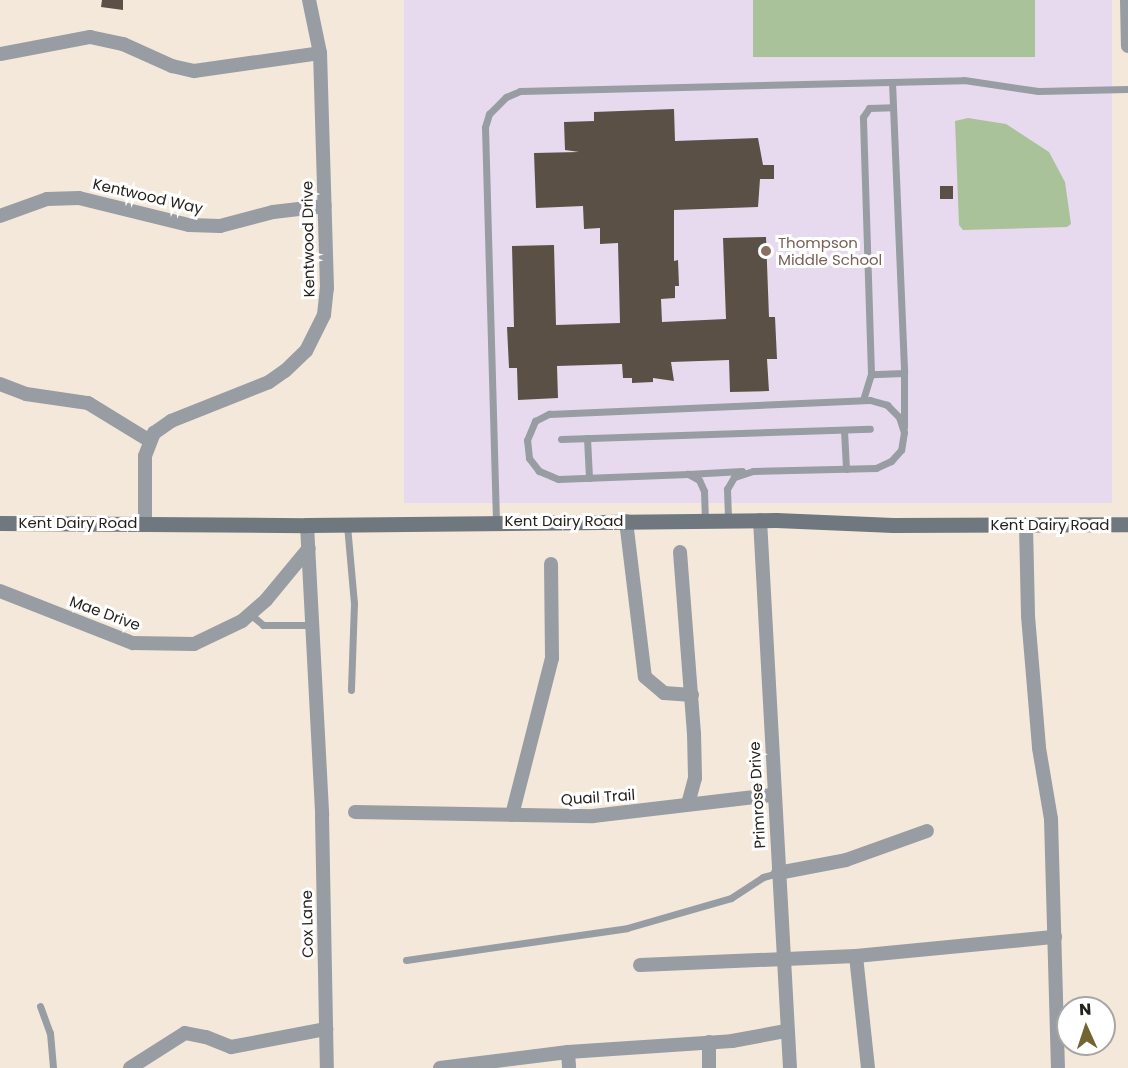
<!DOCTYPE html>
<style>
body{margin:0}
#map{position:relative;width:1128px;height:1068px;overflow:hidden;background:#f4e8da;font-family:Poppins,sans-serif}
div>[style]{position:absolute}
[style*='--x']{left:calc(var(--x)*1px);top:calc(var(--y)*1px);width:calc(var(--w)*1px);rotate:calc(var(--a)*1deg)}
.education>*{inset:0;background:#e7daee;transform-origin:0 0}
.green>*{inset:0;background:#a9c299;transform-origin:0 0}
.building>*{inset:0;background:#5a5045;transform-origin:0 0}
.lane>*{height:7px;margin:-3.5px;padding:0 3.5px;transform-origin:3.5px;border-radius:3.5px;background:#979da2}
.street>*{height:14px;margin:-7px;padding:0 7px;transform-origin:7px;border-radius:7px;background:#979da2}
.secondary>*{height:15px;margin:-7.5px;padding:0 7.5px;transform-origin:7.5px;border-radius:7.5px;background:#6f787f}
.dots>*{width:16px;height:16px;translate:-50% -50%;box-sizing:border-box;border:3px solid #fff;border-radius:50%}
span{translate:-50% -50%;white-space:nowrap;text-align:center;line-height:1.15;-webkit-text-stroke:6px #fff;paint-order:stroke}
.street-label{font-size:15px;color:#25211c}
.education-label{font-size:15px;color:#785e54}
.left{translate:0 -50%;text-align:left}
.north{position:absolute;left:1056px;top:996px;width:60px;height:60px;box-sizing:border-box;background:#fff;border:2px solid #a8a6a4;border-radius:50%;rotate:357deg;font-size:16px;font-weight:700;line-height:24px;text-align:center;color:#25211c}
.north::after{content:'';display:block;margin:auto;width:21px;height:27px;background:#736532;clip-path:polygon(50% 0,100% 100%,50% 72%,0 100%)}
</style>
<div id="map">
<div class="education">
<div style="left:404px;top:0;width:708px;height:503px"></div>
</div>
<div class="green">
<div style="left:753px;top:0;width:282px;height:57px"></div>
<div style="clip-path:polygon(968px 118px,1006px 124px,1049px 152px,1065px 182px,1071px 224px,1067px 227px,963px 230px,959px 225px,955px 121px)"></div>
</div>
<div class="building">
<div style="clip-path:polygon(102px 0,123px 0,123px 10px,101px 7px)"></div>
<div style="clip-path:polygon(674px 109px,675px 141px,758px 138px,763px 165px,774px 165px,774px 179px,760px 179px,758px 207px,674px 210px,674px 261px,678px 260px,679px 286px,675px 286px,675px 298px,661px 299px,662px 322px,726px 319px,723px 238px,766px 237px,769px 317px,775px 317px,777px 359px,767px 359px,769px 391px,730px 392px,729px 360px,671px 362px,674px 381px,653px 378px,653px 382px,632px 383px,632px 378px,623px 378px,622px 364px,557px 366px,558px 398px,518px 400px,517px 368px,509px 368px,507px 327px,514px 327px,512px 246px,554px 245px,556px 325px,620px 323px,618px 243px,600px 244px,600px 228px,584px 229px,583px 206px,536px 208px,534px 153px,579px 152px,565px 150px,564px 122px,594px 121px,594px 112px)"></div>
<div style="left:940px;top:186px;width:13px;height:13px"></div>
</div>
<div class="lane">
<div style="--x:892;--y:82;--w:291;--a:87.6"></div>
<div style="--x:904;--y:373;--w:33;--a:178"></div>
<div style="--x:871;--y:374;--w:257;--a:-91.8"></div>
<div style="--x:863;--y:117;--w:11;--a:-56"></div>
<div style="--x:869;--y:108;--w:24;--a:-2"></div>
<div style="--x:904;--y:373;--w:54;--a:90"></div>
<div style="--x:863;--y:400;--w:27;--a:-73"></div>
<div style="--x:844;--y:430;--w:39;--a:87"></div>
<div style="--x:587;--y:438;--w:40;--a:87.1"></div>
<div style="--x:561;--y:439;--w:309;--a:-1.9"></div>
<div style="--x:688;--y:474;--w:54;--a:-3.2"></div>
<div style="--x:705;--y:520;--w:29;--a:-92"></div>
<div style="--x:704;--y:491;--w:12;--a:-114"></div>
<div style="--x:699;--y:480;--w:13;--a:-151"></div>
<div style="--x:688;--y:474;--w:130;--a:177.8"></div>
<div style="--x:558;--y:479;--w:21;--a:-157"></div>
<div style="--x:539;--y:471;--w:16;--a:-128"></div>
<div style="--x:529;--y:458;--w:18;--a:-96"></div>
<div style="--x:527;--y:440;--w:21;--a:-67"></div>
<div style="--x:535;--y:421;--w:16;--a:-27"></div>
<div style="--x:549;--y:414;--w:321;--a:-2.5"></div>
<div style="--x:870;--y:400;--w:18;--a:16"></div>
<div style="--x:887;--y:405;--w:17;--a:45"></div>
<div style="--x:899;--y:417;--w:16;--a:72"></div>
<div style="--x:904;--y:432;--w:18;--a:99"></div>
<div style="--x:901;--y:450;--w:15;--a:132"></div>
<div style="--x:891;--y:461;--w:17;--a:155"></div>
<div style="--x:876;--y:468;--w:123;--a:178.6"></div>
<div style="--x:753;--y:471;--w:20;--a:162"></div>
<div style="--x:734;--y:477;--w:14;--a:120"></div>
<div style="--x:727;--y:489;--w:33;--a:88"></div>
<div style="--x:496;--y:521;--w:394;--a:-91.6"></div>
<div style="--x:485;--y:127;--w:14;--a:-73"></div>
<div style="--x:489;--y:114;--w:24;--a:-45"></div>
<div style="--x:506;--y:97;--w:15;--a:-23"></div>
<div style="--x:520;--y:91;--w:444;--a:-1.4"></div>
<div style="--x:964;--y:80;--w:75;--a:8.5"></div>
<div style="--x:1038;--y:91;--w:90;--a:-1.3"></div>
<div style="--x:347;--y:525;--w:78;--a:84.9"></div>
<div style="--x:354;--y:603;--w:87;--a:92"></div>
<div style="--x:250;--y:614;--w:17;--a:40"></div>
<div style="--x:263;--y:625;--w:50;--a:0"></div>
<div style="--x:406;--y:960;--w:223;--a:-8.2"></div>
<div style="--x:627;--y:928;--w:108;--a:-16.1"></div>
<div style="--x:731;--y:898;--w:38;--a:-33"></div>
<div style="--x:763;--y:877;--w:16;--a:-15"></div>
<div style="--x:40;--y:1006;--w:29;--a:70"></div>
<div style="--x:50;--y:1033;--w:35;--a:85"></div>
</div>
<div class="street">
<div style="--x:1127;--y:0;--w:46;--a:88.8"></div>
<div style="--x:0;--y:54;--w:92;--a:-10.7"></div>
<div style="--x:90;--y:37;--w:34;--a:12"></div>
<div style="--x:123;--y:44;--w:54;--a:24.2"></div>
<div style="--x:172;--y:66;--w:23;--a:13"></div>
<div style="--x:194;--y:71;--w:127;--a:-8.1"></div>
<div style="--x:0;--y:216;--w:50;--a:-19.9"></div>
<div style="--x:47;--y:199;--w:32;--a:-2"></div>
<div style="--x:79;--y:198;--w:113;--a:13.8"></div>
<div style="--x:189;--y:225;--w:31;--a:2"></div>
<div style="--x:220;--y:226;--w:55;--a:-14.8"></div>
<div style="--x:273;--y:212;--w:52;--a:-6.6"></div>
<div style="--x:0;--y:384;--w:28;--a:21"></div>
<div style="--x:26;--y:394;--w:63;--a:8.3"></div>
<div style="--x:88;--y:403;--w:73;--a:31.5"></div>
<div style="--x:760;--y:520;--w:549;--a:86.87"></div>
<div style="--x:626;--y:521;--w:157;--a:83.1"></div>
<div style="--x:645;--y:677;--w:25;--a:40"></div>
<div style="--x:664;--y:693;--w:28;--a:4"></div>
<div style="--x:145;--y:524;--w:68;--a:-90"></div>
<div style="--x:145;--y:456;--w:25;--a:-69"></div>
<div style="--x:154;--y:433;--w:21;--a:-35"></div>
<div style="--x:171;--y:421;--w:105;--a:-21.7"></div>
<div style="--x:269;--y:382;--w:19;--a:-35"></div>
<div style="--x:285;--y:371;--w:29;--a:-44"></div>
<div style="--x:306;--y:351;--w:40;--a:-63.4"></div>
<div style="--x:324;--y:315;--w:27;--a:-84"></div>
<div style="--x:327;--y:288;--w:235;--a:-91.7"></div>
<div style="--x:320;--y:53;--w:54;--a:-101.7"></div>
<div style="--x:307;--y:525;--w:291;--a:87"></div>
<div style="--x:322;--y:816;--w:252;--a:88.9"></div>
<div style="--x:1026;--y:526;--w:90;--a:88.7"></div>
<div style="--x:1028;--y:616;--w:132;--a:85.2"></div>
<div style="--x:1039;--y:748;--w:72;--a:80.4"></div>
<div style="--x:1051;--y:819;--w:249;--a:88.4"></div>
<div style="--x:680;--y:552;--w:182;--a:85.6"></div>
<div style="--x:694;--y:733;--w:45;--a:88.7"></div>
<div style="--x:695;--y:778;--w:27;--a:105"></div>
<div style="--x:0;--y:591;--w:143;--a:21.4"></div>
<div style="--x:133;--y:643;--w:61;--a:0.9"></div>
<div style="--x:194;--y:644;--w:53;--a:-25.6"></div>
<div style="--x:242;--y:621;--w:32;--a:-41"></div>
<div style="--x:266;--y:600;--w:67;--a:-50.4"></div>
<div style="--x:355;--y:812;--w:238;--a:1"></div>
<div style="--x:593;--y:816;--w:181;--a:-6.7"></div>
<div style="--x:512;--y:815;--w:162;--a:-75.7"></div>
<div style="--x:552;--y:658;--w:94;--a:-90.6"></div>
<div style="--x:778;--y:873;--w:69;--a:-10.8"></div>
<div style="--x:846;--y:860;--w:86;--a:-19.7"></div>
<div style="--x:856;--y:956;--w:113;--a:83.9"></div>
<div style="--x:640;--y:965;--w:216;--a:-2.4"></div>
<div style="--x:856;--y:956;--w:200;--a:-5.5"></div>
<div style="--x:568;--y:1052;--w:16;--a:86"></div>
<div style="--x:130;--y:1068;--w:65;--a:-32.5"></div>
<div style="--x:185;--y:1033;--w:21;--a:11"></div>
<div style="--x:206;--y:1037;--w:27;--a:22"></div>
<div style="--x:231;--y:1047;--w:97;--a:-10.7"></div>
<div style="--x:440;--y:1068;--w:129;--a:-7.1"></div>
<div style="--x:568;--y:1052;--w:164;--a:-3.8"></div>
<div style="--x:732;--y:1041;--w:55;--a:-10.5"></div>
<div style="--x:709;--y:1068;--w:26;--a:-90"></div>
</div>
<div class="secondary">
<div style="--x:0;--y:523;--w:307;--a:0.4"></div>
<div style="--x:307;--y:525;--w:469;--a:-0.6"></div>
<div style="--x:776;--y:520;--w:117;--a:2.4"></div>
<div style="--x:893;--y:525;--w:235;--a:-0.2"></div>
</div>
<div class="dots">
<div style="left:766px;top:251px;background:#8d6e63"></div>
</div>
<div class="street-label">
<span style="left:148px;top:196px;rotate:13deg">Kentwood Way</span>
<span style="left:308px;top:239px;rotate:-91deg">Kentwood Drive</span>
<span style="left:564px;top:521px">Kent Dairy Road</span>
<span style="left:78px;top:523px">Kent Dairy Road</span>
<span style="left:1050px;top:525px">Kent Dairy Road</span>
<span style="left:105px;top:613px;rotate:20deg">Mae Drive</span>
<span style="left:757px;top:795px;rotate:-93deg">Primrose Drive</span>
<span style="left:598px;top:797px;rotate:-4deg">Quail Trail</span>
<span style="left:307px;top:924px;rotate:-91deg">Cox Lane</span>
</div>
<div class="education-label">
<span class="left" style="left:778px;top:251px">Thompson<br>Middle School</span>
</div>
<div class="north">N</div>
</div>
